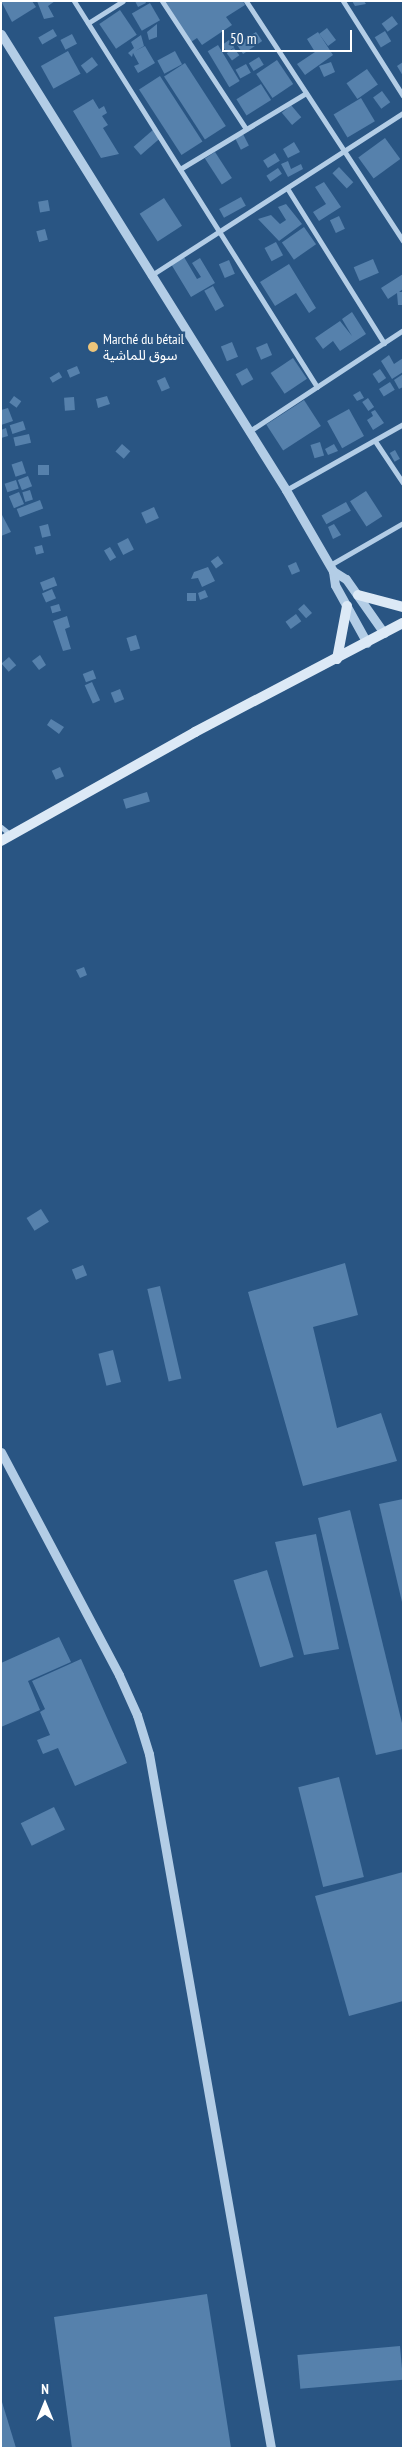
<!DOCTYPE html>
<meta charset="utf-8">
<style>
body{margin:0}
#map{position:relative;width:404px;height:2449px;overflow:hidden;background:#295583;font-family:"PT Sans Narrow","Noto Sans Arabic",sans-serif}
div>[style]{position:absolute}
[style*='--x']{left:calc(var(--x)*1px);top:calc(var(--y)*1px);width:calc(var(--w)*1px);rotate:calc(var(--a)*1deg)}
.building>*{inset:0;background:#5681ac;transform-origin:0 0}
.minor>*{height:5px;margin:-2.5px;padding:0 2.5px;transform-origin:2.5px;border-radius:2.5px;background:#b3cde6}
.tertiary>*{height:9px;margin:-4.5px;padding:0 4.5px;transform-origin:4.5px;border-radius:4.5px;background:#b3cde6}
.secondary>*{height:10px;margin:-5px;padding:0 5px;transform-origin:5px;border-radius:5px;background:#dce9f6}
.dots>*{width:14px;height:14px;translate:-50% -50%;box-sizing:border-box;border:2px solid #295583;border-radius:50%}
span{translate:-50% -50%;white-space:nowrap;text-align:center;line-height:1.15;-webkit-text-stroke:5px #295583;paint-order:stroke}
.poi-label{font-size:14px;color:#fff}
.left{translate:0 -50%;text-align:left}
.frame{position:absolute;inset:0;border:2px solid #fff;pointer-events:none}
.north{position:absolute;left:20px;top:2379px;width:50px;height:50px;-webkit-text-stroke:4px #295583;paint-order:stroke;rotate:0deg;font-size:14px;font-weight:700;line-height:20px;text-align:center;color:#fff}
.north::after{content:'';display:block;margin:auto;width:18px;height:22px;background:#fff;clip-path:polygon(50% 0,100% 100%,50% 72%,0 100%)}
.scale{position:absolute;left:222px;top:30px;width:130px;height:22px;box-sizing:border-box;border:2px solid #fff;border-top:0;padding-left:6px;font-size:15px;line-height:18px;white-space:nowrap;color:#fff;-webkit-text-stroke:4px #295583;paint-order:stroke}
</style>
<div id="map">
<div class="building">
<div style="clip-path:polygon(1px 1px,32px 1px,36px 7px,12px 22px)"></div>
<div style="clip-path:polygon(37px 1px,55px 1px,48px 6px,54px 17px,44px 19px)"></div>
<div style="clip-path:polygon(135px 1px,145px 1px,146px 3px,138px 7px)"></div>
<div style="clip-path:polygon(163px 1px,243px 1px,245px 5px,226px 17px,232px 25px,202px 45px,197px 38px,191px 42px)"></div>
<div style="clip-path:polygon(352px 1px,364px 1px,366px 4px,355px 6px)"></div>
<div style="left:150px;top:3px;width:20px;height:21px;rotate:60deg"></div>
<div style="left:120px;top:10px;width:30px;height:25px;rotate:56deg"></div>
<div style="left:392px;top:16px;width:10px;height:13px;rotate:53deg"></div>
<div style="clip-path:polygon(157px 24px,157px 37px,149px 40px,147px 32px)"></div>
<div style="left:327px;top:28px;width:15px;height:10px;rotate:53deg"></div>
<div style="left:53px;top:29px;width:8px;height:17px;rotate:60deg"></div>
<div style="left:385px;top:31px;width:12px;height:12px;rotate:59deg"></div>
<div style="left:256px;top:32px;width:11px;height:23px;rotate:56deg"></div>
<div style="clip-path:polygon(318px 32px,333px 55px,305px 75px,297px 64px,315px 52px,307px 39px)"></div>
<div style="left:72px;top:34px;width:11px;height:13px;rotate:63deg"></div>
<div style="clip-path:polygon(141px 35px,144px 46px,135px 51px,145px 46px,155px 63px,138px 73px,134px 66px,139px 64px,133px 53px,132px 57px,128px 53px,134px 48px,131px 42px)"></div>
<div style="left:229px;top:40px;width:9px;height:9px;rotate:54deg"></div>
<div style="left:218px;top:45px;width:42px;height:12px;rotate:59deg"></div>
<div style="left:234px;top:48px;width:9px;height:9px;rotate:54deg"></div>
<div style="left:68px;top:51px;width:26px;height:31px;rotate:61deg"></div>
<div style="left:175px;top:51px;width:15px;height:20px;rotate:62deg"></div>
<div style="left:92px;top:57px;width:10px;height:14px;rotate:53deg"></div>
<div style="left:259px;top:57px;width:9px;height:12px;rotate:58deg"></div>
<div style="left:277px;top:60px;width:29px;height:25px;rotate:56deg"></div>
<div style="clip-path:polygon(331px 62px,335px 72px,324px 77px,319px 66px)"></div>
<div style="clip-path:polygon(403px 62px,403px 76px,397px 66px)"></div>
<div style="left:185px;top:63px;width:75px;height:25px;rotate:57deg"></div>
<div style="left:246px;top:64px;width:10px;height:12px;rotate:61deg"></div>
<div style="left:367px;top:69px;width:19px;height:25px;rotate:55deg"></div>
<div style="left:160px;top:76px;width:78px;height:25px;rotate:57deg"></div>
<div style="left:261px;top:84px;width:19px;height:29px;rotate:58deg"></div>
<div style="left:382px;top:91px;width:14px;height:11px;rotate:54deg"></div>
<div style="left:361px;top:98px;width:27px;height:32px;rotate:59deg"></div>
<div style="clip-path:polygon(93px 99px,99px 109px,104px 106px,107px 113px,102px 116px,108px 125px,103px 128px,119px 154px,101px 158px,73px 111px)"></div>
<div style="left:291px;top:105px;width:16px;height:12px;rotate:50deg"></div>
<div style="left:154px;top:129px;width:11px;height:27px;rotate:49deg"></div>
<div style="left:243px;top:134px;width:13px;height:9px;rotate:63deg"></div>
<div style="left:385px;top:138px;width:26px;height:33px;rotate:54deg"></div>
<div style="clip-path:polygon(294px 142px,300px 152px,288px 158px,283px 149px)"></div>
<div style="left:215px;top:152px;width:31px;height:12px;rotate:57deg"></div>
<div style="left:275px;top:153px;width:9px;height:14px;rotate:58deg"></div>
<div style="clip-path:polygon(288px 161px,291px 169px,301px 164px,303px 169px,288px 177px,281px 164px)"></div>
<div style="left:339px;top:167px;width:21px;height:9px;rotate:47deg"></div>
<div style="left:278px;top:168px;width:7px;height:14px;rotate:56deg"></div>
<div style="clip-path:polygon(324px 182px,341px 207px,319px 221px,313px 212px,326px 204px,315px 187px)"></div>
<div style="left:241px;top:197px;width:10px;height:25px;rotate:61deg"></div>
<div style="left:164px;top:198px;width:33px;height:29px;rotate:57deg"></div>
<div style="left:48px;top:200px;width:11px;height:10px;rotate:80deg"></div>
<div style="clip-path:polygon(286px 204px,302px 224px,279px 241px,258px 219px,271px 215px,280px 224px,286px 220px,278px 207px)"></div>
<div style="left:339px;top:216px;width:14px;height:10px;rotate:65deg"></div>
<div style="left:304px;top:227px;width:21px;height:27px;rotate:55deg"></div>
<div style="left:45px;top:229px;width:11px;height:9px;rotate:75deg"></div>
<div style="left:276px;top:242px;width:15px;height:13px;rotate:62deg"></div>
<div style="clip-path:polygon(184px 257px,197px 279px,201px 277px,192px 263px,200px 258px,215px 283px,191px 297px,171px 264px)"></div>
<div style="left:373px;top:259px;width:15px;height:21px;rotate:67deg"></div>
<div style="left:229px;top:260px;width:15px;height:11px;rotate:67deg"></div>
<div style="clip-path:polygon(289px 264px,316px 308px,309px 313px,296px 293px,275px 306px,260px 282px)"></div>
<div style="clip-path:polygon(403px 274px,403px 289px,399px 292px,403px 292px,403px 305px,398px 305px,397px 293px,388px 299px,381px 288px)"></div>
<div style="left:213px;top:286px;width:23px;height:10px;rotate:61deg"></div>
<div style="clip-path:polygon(352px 312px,366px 334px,340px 351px,333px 341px,323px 349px,315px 338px,340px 321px,352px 336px,342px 319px)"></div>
<div style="left:232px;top:342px;width:16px;height:12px;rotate:68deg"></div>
<div style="left:267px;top:343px;width:13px;height:12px;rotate:67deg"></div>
<div style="clip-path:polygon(389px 355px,394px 364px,403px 358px,403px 372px,392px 379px,381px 361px)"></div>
<div style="left:293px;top:358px;width:25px;height:27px;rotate:56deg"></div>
<div style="left:77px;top:366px;width:8px;height:11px;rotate:67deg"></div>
<div style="left:247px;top:368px;width:13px;height:13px;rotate:61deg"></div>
<div style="left:380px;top:369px;width:11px;height:9px;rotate:56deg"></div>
<div style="left:59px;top:372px;width:6px;height:11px;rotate:59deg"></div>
<div style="clip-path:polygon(403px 374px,403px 387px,399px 389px,394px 380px)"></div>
<div style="left:165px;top:377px;width:12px;height:9px;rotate:66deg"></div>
<div style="left:390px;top:382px;width:9px;height:13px;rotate:58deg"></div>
<div style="clip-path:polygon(360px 391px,364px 398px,357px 401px,353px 395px)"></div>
<div style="left:14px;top:396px;width:9px;height:8px;rotate:36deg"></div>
<div style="clip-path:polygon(107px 396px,110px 404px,98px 408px,96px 399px)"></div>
<div style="left:74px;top:397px;width:13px;height:10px;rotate:86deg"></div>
<div style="left:368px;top:398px;width:11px;height:7px;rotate:56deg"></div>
<div style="left:304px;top:400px;width:31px;height:45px;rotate:57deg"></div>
<div style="clip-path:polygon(8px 408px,13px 421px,1px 425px,1px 410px)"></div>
<div style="left:349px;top:409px;width:31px;height:25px;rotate:61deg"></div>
<div style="clip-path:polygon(375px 410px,384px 423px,373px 430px,367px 420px,373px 416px,371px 412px)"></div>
<div style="left:23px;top:421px;width:9px;height:14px;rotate:72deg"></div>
<div style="clip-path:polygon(6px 428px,8px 436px,1px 438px,1px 430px)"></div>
<div style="left:29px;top:434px;width:9px;height:16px;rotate:77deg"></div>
<div style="left:320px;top:442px;width:14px;height:10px;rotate:73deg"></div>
<div style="left:122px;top:444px;width:11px;height:10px;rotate:41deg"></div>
<div style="clip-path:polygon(334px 444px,338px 451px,328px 455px,325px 449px)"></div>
<div style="left:395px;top:450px;width:10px;height:6px;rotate:61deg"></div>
<div style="left:22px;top:461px;width:13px;height:11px;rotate:72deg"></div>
<div style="left:38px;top:465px;width:11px;height:10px"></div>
<div style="left:28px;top:476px;width:11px;height:11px;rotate:68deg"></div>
<div style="left:16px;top:480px;width:9px;height:12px;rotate:72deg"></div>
<div style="left:30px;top:490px;width:10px;height:8px;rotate:73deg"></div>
<div style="left:366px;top:491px;width:30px;height:19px;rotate:57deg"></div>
<div style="left:19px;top:492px;width:13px;height:11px;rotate:67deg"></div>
<div style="left:40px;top:500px;width:9px;height:25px;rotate:69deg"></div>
<div style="left:346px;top:502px;width:10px;height:28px;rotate:61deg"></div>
<div style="left:154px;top:507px;width:12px;height:14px;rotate:66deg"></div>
<div style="clip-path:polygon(1px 513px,11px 532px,1px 536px)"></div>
<div style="left:48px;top:524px;width:12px;height:9px;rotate:76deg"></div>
<div style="clip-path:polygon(334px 524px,341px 535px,333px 539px,328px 527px)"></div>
<div style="left:128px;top:538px;width:13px;height:12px;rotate:63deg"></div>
<div style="left:42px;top:545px;width:8px;height:8px;rotate:76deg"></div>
<div style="left:110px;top:547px;width:12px;height:7px;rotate:59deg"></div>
<div style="left:218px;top:556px;width:9px;height:9px;rotate:54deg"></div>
<div style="left:296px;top:562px;width:10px;height:9px;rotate:66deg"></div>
<div style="clip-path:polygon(208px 567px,215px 581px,202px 587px,198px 578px,191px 579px,194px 572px)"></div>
<div style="left:54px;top:577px;width:9px;height:15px;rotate:69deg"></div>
<div style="left:52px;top:589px;width:10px;height:11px;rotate:66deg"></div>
<div style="clip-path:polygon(205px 590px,208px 597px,200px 600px,198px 593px)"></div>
<div style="left:187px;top:593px;width:9px;height:8px"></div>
<div style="left:59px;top:604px;width:7px;height:9px;rotate:74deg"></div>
<div style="left:304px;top:604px;width:12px;height:8px;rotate:48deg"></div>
<div style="left:296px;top:614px;width:9px;height:13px;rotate:54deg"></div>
<div style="clip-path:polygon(67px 616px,70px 627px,65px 629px,71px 649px,63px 651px,53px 621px)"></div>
<div style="left:136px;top:635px;width:14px;height:10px;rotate:73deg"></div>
<div style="clip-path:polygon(40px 655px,46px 665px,39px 670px,32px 661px)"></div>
<div style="left:9px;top:657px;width:11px;height:10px;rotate:49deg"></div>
<div style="left:93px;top:670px;width:9px;height:11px;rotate:69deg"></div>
<div style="left:92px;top:682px;width:20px;height:8px;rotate:66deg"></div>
<div style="left:120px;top:689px;width:11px;height:10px;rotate:68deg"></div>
<div style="clip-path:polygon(51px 719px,64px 727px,59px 734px,47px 725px)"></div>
<div style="left:60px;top:767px;width:10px;height:9px;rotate:66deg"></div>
<div style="left:147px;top:792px;width:10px;height:25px;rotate:73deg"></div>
<div style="clip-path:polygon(84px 967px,87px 975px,80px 978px,76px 970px)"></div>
<div style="left:41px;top:1209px;width:15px;height:17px;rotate:58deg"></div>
<div style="clip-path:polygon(345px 1263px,358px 1315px,313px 1327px,337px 1428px,381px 1413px,397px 1461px,303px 1486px,248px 1292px)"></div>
<div style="left:83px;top:1265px;width:11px;height:12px;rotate:68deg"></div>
<div style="left:160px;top:1286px;width:95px;height:13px;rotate:77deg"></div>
<div style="left:113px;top:1350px;width:33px;height:15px;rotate:76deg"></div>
<div style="clip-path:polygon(403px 1499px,403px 1601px,402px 1602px,379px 1504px)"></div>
<div style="clip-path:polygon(350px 1510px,403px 1727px,403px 1749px,376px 1755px,318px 1518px)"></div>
<div style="clip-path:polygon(316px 1534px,339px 1649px,304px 1655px,275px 1542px)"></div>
<div style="left:267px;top:1570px;width:91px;height:35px;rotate:73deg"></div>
<div style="clip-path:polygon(59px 1637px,71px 1662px,28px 1681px,40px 1710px,1px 1727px,1px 1663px)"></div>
<div style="clip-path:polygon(81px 1659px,127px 1763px,75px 1786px,58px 1748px,43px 1754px,37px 1740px,50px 1735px,40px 1712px,45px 1709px,32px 1681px)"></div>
<div style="left:339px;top:1777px;width:103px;height:42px;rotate:76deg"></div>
<div style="left:54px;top:1807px;width:25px;height:37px;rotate:64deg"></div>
<div style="clip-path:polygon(403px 1872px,403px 2001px,349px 2016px,315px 1896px)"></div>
<div style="clip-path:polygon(207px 2294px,231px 2448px,72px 2448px,54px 2317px)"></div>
<div style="left:400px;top:2346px;width:34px;height:103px;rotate:85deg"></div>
<div style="clip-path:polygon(2px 2402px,16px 2448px,1px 2448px)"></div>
</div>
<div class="minor">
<div style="--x:74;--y:1;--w:456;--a:57.8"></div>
<div style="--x:162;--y:1;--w:153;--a:56.7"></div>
<div style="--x:246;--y:1;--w:287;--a:56.8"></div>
<div style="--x:343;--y:1;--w:112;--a:57.7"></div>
<div style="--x:88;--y:23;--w:41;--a:-32.2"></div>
<div style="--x:180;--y:169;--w:147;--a:-31.1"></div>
<div style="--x:287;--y:188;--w:183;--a:58"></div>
<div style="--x:150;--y:276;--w:301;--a:-32.8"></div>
<div style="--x:248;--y:432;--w:186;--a:-33.3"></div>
<div style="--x:375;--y:441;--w:50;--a:56.3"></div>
<div style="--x:286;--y:490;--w:134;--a:-29.4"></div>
<div style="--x:330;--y:565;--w:84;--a:-29.9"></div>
<div style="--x:1;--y:827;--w:13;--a:39"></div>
</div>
<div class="tertiary">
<div style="--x:1;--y:34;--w:538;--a:57.99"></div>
<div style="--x:286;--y:490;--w:94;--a:59.9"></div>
<div style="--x:333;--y:571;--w:14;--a:82"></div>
<div style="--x:335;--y:585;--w:66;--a:61.1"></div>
<div style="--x:333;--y:571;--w:15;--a:32"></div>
<div style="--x:346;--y:579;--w:66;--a:54.9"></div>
<div style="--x:1;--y:1452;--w:252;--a:62.1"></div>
<div style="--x:119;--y:1675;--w:44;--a:65.8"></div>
<div style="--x:137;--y:1715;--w:41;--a:72.9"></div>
<div style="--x:149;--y:1754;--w:705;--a:80.03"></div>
</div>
<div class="secondary">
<div style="--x:358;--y:595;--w:47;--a:14.9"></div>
<div style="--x:337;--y:659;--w:54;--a:-79.3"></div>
<div style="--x:1;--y:841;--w:223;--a:-29.3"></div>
<div style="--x:195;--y:732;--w:235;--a:-27.7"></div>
</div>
<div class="dots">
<div style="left:93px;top:347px;background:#edc57a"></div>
</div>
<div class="poi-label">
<span class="left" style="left:103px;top:347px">Marché du bétail<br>سوق للماشية</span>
</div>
<div class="frame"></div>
<div class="north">N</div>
<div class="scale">50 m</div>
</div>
